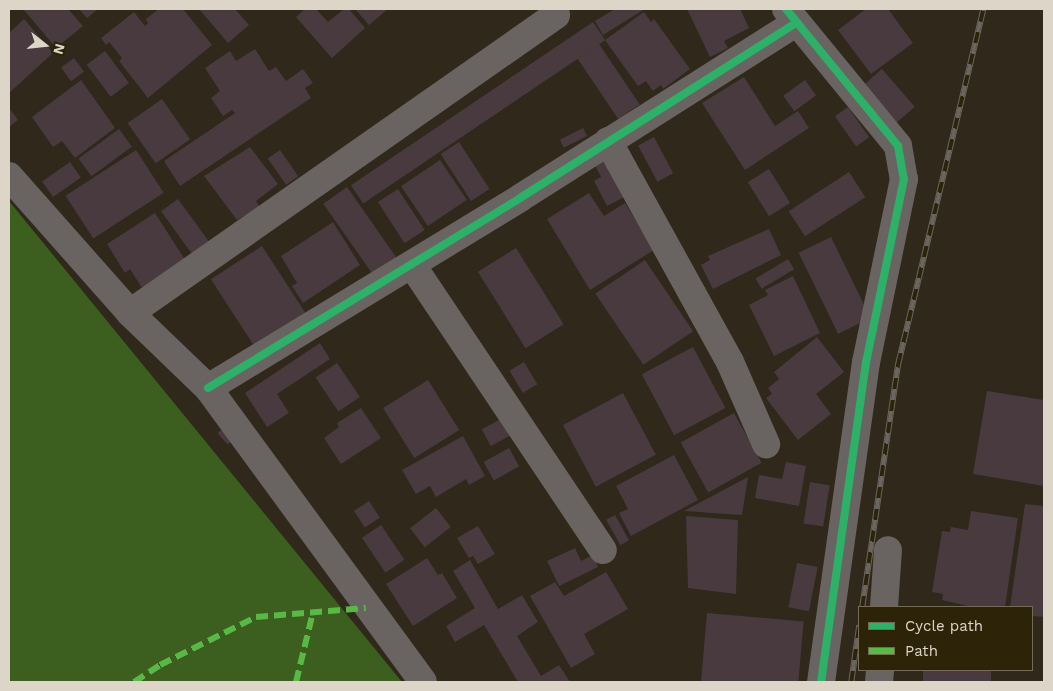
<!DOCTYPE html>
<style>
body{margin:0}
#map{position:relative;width:1053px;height:691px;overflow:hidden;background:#2f281b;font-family:"Work Sans",sans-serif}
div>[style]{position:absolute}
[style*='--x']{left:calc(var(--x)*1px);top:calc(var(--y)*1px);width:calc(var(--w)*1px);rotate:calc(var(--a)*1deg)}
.forest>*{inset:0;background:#3c5f1f}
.building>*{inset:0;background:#483a3f;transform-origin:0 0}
.minor>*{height:28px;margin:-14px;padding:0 14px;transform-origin:14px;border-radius:14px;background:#696461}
.rail>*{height:5.5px;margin-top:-2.75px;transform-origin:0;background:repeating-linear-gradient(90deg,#2d2309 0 11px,#6a655f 0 22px);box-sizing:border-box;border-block:1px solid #6a655f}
.quiet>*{height:6px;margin-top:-3px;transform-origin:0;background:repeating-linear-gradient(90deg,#58b947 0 12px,transparent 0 18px)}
.cycleway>*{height:8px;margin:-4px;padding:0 4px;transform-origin:4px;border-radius:4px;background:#2db169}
span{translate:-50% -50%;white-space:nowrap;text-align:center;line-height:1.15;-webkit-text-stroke:4px #2d2309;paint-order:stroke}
.frame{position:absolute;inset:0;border:10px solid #ddd6c8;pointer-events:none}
.legend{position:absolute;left:858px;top:606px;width:175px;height:65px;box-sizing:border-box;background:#2d2309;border:1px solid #736b55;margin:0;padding:6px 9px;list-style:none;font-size:15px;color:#ddd6c8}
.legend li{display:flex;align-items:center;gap:10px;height:25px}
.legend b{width:25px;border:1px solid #736b55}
.north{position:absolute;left:20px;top:20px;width:50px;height:50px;-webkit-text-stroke:4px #2d2309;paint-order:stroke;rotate:106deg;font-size:14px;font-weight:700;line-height:20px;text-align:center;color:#ddd6c8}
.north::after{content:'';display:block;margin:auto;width:18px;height:22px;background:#ddd6c8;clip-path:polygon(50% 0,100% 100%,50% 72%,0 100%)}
</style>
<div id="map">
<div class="forest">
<div style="clip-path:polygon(9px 201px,402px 682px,9px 682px)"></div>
</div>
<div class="building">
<div style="clip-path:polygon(68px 9px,83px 26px,56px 48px,24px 10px)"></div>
<div style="clip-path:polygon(79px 9px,98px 9px,87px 18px)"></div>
<div style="clip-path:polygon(159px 9px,183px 9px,212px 45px,148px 98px,119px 61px,122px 58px,109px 42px,106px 45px,101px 38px,134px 12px,145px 26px,148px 23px,146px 19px)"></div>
<div style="clip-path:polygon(199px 9px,235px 9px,249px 25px,228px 43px)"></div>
<div style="clip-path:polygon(305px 9px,316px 9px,328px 22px,344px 9px,349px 9px,365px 28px,332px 58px,296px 17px)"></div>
<div style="clip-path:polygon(355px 9px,388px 9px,369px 25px)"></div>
<div style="clip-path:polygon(615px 9px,643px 10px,603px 35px,595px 21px)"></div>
<div style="clip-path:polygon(687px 9px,740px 9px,749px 28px,724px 41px,728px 48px,710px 57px)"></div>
<div style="clip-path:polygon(866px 9px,888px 9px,913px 43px,871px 74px,838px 30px)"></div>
<div style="clip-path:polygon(644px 12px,651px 22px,654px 19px,690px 69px,663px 89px,661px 85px,653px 91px,646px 81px,638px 86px,605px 40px)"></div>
<div style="clip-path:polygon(24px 19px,53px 53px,9px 93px,9px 33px)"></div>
<div style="left:593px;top:22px;width:22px;height:292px;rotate:56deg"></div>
<div style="left:599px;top:44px;width:73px;height:26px;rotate:56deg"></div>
<div style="clip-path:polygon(255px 49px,269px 71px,276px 67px,286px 81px,303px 69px,313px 83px,305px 88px,311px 98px,180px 186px,164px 161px,235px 113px,232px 110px,223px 116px,211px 98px,220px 91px,205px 68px,230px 51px,236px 61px)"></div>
<div style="left:105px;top:51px;width:40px;height:23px;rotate:53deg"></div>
<div style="left:74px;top:58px;width:17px;height:16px;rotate:54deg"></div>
<div style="left:882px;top:69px;width:50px;height:24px;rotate:49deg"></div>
<div style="clip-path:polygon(744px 77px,775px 126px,798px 111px,809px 128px,745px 170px,702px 103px)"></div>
<div style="clip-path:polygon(81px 80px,115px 128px,75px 158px,62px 141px,53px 147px,32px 117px)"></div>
<div style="left:805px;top:80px;width:19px;height:27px;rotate:54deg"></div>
<div style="left:162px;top:99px;width:49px;height:42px;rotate:55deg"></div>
<div style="left:848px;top:107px;width:37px;height:16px;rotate:55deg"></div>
<div style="clip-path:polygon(9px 108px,18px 120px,9px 127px)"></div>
<div style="left:583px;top:128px;width:9px;height:26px;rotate:63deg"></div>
<div style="left:119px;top:129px;width:22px;height:50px;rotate:54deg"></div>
<div style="left:654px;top:137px;width:41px;height:18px;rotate:62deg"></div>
<div style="left:459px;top:142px;width:56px;height:22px;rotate:57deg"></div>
<div style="clip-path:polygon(250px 147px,278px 184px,256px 201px,260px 207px,237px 220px,204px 176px)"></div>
<div style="left:136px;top:150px;width:51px;height:84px;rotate:57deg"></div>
<div style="left:280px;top:150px;width:32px;height:15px;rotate:55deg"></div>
<div style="clip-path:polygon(615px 155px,634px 192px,607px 206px,594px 181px,601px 177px,595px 165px)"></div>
<div style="left:440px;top:160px;width:48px;height:47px;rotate:56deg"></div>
<div style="left:70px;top:162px;width:19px;height:34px;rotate:55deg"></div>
<div style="left:769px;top:169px;width:40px;height:25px;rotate:58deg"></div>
<div style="left:849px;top:172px;width:30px;height:72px;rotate:57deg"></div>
<div style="left:347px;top:187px;width:90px;height:29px;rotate:55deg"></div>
<div style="left:398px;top:189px;width:49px;height:24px;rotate:57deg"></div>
<div style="clip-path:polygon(589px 193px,604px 216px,625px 203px,654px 250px,590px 290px,547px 219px)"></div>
<div style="left:178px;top:199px;width:61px;height:21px;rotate:54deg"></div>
<div style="clip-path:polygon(155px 213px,187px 263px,144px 291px,130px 269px,125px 273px,107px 244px)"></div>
<div style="clip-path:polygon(333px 222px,360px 265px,303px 303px,292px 286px,297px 283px,281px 256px)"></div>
<div style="clip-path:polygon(769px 229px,781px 255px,713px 289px,701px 265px,710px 260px,708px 256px)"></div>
<div style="left:831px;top:237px;width:90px;height:36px;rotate:64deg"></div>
<div style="left:262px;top:246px;width:84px;height:61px;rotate:57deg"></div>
<div style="left:516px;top:248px;width:90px;height:45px;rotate:58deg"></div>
<div style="left:788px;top:259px;width:12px;height:38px;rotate:59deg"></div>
<div style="left:645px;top:260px;width:86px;height:60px;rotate:56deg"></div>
<div style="clip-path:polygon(793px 276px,820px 333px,774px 356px,749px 305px,768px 295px,765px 290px)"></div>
<div style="clip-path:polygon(817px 337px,844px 372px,816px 394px,831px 414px,798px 440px,766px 398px,772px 394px,768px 388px,779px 379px,774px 372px)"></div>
<div style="clip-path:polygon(320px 343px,330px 359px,277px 394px,289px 413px,267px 427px,245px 393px)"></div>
<div style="left:693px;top:347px;width:69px;height:58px;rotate:62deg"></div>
<div style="left:524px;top:362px;width:26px;height:17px;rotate:59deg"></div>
<div style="left:337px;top:363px;width:41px;height:26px;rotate:56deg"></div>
<div style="left:428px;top:380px;width:59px;height:53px;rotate:58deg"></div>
<div style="clip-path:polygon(987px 391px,1044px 400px,1044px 486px,973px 474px)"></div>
<div style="left:623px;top:393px;width:70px;height:68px;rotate:62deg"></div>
<div style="clip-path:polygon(361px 408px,381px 438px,341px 464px,324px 438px,339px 427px,337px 423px)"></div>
<div style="left:734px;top:413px;width:57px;height:61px;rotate:61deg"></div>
<div style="left:503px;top:418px;width:19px;height:24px;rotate:62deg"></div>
<div style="left:228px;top:424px;width:15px;height:14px;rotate:48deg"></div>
<div style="clip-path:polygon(463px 436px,485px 476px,469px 485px,466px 479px,436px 497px,430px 486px,416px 494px,402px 470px)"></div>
<div style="left:509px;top:448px;width:21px;height:29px;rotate:61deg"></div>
<div style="clip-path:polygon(674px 455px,698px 500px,631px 536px,619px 513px,628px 509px,616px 486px)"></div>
<div style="clip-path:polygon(786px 462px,806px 466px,799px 506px,755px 498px,759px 475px,782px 479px)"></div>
<div style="clip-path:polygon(748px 477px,742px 515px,684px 511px)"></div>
<div style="left:810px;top:482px;width:20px;height:42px;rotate:9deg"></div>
<div style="left:369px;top:501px;width:20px;height:18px;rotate:57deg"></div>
<div style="clip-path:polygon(1025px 504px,1044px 506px,1044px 617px,1032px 616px,1032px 607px,1010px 607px)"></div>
<div style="left:436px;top:508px;width:24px;height:33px;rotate:52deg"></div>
<div style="clip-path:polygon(971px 511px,1018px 518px,1005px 607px,972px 607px,942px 600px,943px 594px,932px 592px,942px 531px,950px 532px,951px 527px,968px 530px)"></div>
<div style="left:615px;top:515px;width:29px;height:10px;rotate:61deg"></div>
<div style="clip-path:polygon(686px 516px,738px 520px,736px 594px,688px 588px)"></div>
<div style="left:381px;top:525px;width:42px;height:23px;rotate:56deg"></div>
<div style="clip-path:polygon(478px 526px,495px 554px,478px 564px,473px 556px,469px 558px,457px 538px)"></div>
<div style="clip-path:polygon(575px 548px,581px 561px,593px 555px,598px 567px,559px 586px,547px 561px)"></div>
<div style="clip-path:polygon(427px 558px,438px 575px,442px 573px,457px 598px,413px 626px,386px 584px)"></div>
<div style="clip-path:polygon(470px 560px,498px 609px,522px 595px,538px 622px,517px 636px,541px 676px,559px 665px,570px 682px,518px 682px,484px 625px,455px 642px,446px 626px,475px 608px,453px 571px)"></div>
<div style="left:797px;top:563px;width:21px;height:45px;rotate:11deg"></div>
<div style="clip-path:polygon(606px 572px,628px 609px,584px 634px,595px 654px,571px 668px,530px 596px,555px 582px,564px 596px)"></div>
<div style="left:707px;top:613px;width:97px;height:69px;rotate:5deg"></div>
<div style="left:923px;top:670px;width:68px;height:12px"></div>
</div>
<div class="minor">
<div style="--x:786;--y:9;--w:177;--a:50.7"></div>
<div style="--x:898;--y:146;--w:34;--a:80"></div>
<div style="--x:904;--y:179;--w:187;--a:101.7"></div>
<div style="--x:866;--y:362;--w:323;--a:98"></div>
<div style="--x:608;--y:141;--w:252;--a:61.1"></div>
<div style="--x:730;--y:362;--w:90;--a:66.3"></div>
<div style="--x:9;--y:176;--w:183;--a:48.5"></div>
<div style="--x:130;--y:313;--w:108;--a:43.9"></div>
<div style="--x:208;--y:388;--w:364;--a:53.8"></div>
<div style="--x:412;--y:265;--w:343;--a:56.2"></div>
<div style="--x:130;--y:313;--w:520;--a:-34.97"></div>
<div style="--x:208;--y:388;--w:365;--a:-31.3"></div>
<div style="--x:520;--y:198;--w:327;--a:-32.4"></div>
<div style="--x:884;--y:607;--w:57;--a:-86"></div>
<div style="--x:879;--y:682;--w:12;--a:-85"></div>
</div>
<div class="rail">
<div style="--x:862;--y:607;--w:246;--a:-81.6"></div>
<div style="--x:898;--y:364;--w:365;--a:-76.5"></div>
<div style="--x:851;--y:682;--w:57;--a:-81.9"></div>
</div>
<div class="quiet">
<div style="--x:134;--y:682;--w:31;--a:-33"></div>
<div style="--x:160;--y:665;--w:107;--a:-26.6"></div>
<div style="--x:256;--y:617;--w:110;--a:-4.7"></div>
<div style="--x:296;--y:682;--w:72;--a:-76.3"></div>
</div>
<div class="cycleway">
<div style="--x:786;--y:9;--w:177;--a:50.7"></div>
<div style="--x:898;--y:146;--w:34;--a:80"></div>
<div style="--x:904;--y:179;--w:187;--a:101.7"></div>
<div style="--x:866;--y:362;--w:323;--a:98"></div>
<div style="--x:208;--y:388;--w:365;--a:-31.3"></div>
<div style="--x:520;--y:198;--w:327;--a:-32.4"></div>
</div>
<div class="frame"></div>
<ul class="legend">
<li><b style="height:6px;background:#2db169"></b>Cycle path</li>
<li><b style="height:6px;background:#58b947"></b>Path</li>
</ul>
<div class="north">N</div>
</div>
